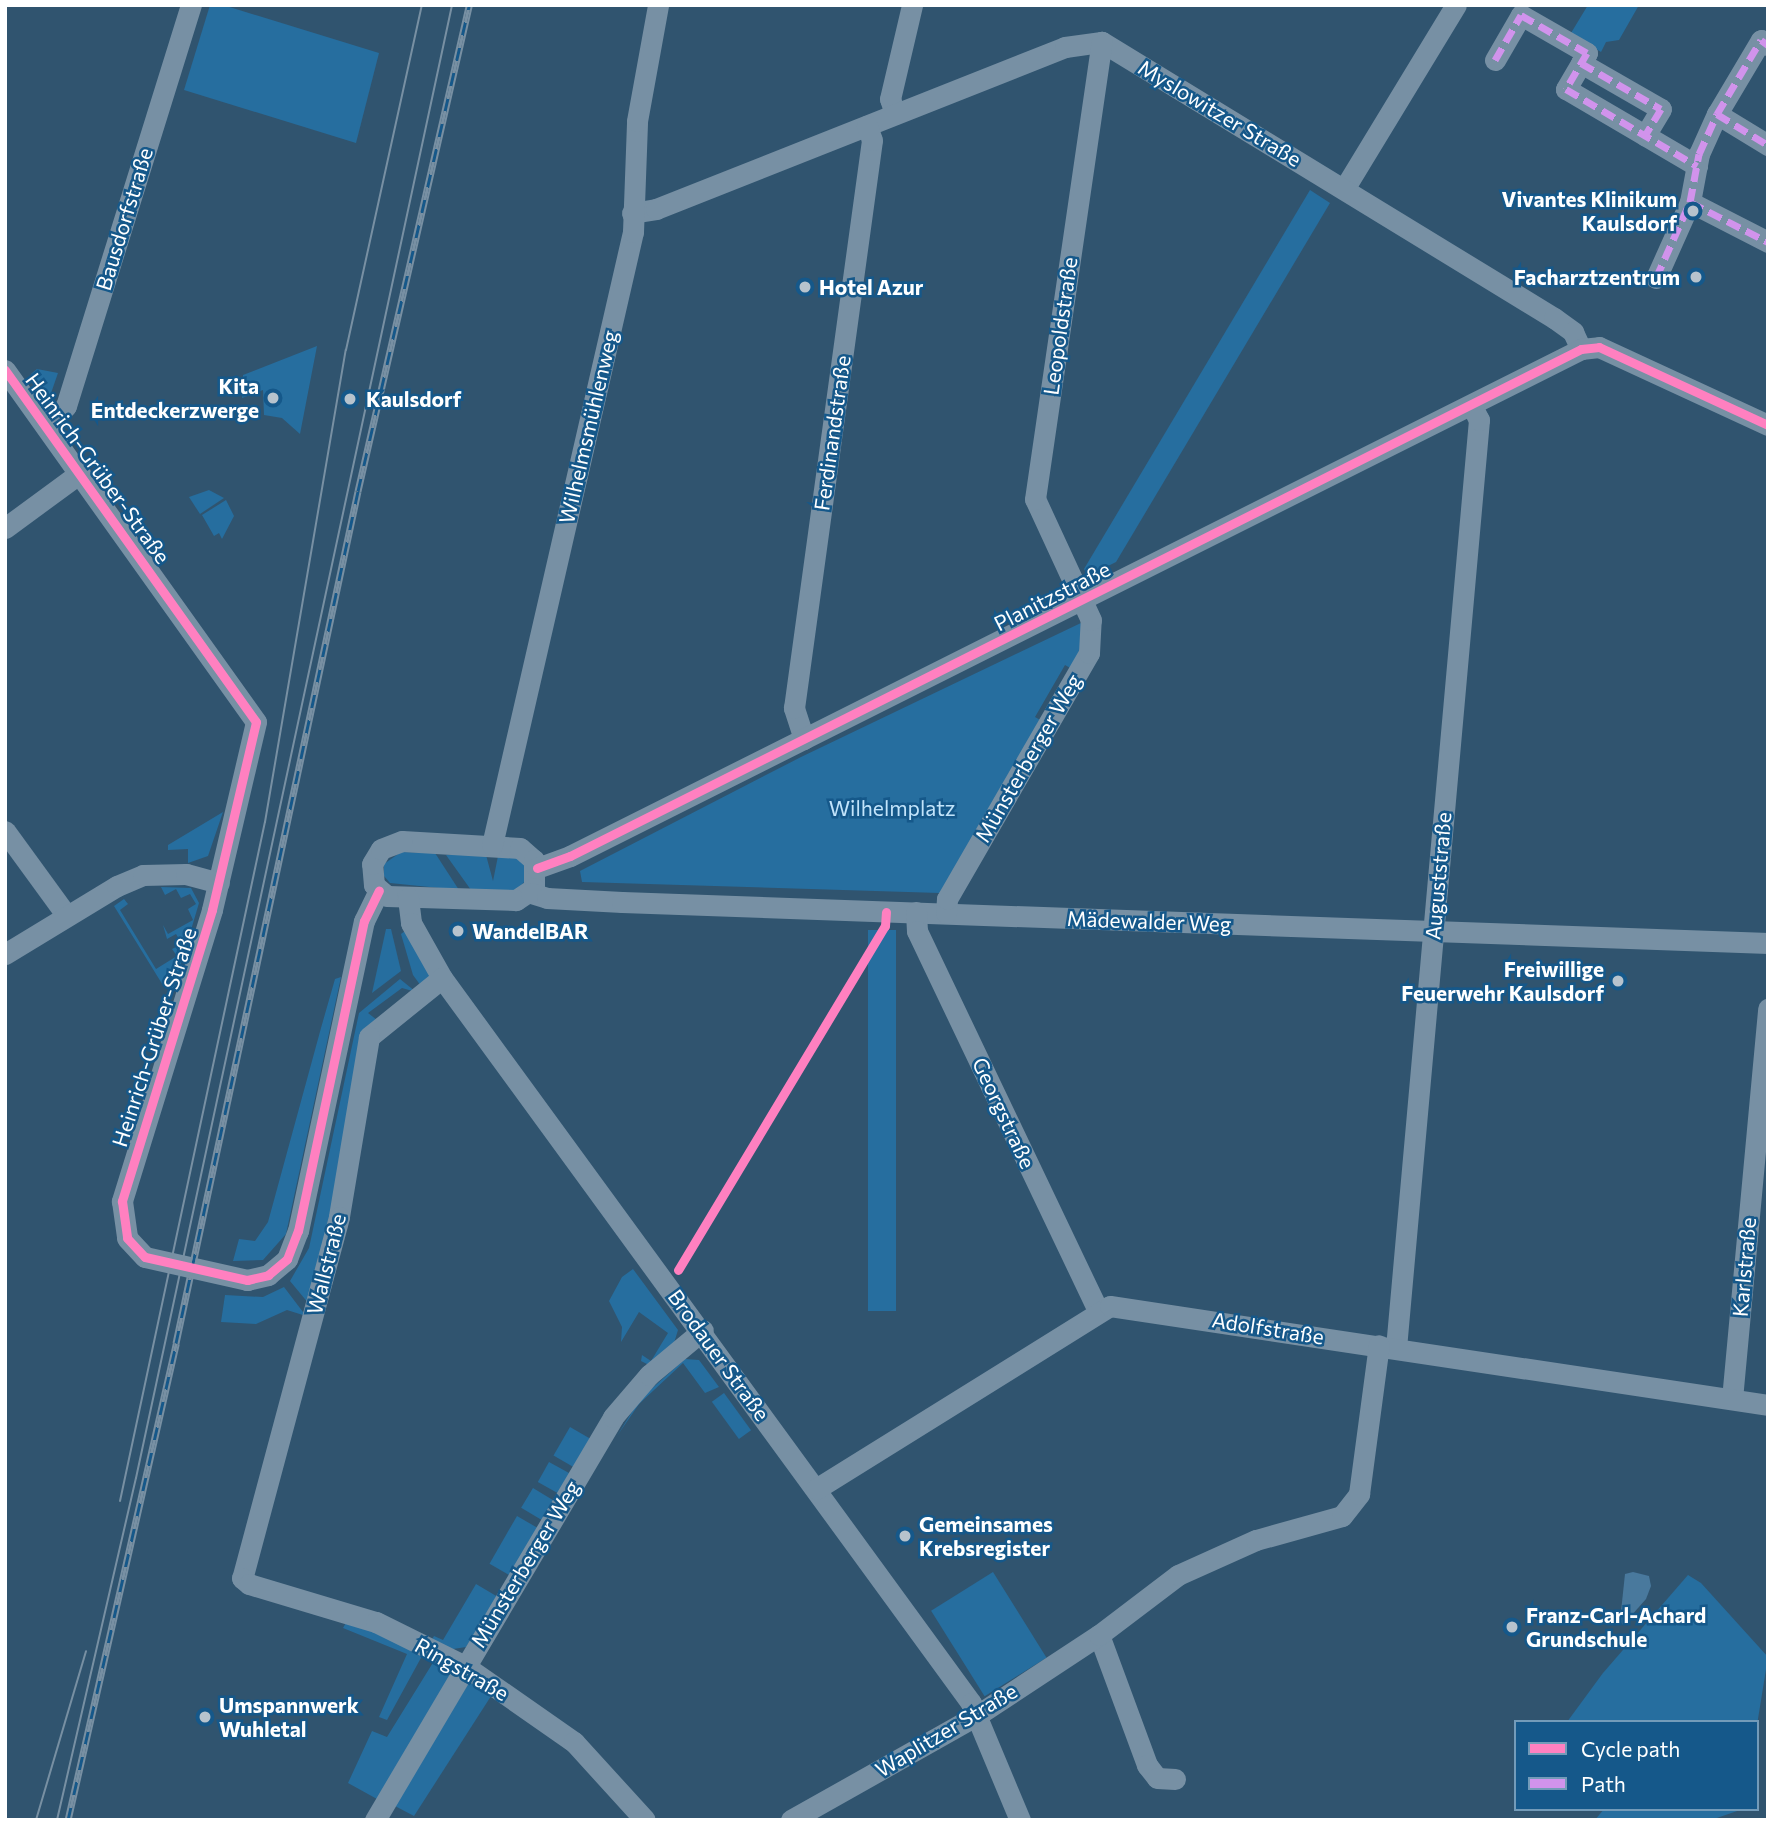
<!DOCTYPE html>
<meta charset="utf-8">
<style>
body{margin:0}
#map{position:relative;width:1773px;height:1825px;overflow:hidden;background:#30546f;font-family:Commissioner,sans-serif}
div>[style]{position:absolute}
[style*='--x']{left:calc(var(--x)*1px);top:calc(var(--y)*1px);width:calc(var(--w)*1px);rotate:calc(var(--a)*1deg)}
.green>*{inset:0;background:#266e9f;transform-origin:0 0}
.water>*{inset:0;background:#49799d}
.minor>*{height:21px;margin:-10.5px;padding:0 10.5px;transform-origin:10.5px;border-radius:10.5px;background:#7790a4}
.tram>*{height:2px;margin:-1px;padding:0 1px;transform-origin:1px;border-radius:1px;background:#7890a3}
.rail>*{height:7px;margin-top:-3.5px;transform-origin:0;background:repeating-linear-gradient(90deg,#15588a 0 13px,#7890a3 0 26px);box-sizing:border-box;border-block:2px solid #7890a3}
.quiet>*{height:7px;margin-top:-3.5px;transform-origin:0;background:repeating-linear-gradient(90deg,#d193ec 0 14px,transparent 0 21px)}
.cycleway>*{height:9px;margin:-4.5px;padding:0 4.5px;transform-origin:4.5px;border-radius:4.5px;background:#ff80c0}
.dots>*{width:19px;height:19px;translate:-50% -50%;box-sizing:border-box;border:4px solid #15588a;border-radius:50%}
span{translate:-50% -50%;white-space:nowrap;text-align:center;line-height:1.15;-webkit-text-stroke:5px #15588a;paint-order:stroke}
.street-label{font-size:21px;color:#fff}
.poi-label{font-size:21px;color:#fff;font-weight:700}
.right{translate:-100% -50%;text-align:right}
.left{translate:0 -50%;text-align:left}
.park-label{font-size:21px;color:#c2e4fb}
.frame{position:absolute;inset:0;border:7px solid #fff;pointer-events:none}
.legend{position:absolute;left:1514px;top:1720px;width:245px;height:91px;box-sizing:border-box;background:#15588a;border:2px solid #739bb9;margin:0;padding:9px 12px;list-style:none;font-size:21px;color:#fff}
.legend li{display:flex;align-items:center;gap:14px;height:35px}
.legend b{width:35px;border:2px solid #739bb9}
</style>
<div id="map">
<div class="green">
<div style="clip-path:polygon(210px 5px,223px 5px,379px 53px,356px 143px,184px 90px)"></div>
<div style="clip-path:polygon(1588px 5px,1639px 5px,1619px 40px,1606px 42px,1601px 52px,1571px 33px)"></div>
<div style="clip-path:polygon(1310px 190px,1330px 203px,1116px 562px,1088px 576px,1084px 569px)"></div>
<div style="clip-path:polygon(317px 346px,300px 434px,282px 418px,264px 415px,263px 390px,242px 398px,243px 375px)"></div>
<div style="clip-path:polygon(37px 369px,58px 373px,50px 396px,31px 374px)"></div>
<div style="clip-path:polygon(209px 490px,224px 498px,200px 514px,189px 497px)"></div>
<div style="clip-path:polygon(226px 500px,234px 516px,222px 539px,219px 533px,214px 536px,202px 515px)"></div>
<div style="clip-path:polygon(1083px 622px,1088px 628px,1072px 669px,1065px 665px,1035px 717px,1042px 721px,940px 893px,582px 882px,580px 871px,801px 757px)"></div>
<div style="clip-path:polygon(223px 812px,208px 856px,188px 863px,188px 849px,168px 850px,168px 845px)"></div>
<div style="clip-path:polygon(401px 852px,435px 853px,459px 890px,390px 883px,384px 876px,384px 864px)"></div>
<div style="clip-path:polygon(446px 855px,486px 855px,493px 881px,498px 856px,516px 857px,524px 864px,526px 880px,516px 891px,471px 890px)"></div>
<div style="clip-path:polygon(161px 887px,191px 888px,199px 903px,173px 991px,164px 987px,114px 906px,124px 899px,128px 904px,120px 910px,156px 969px,177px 956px,172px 949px,182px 944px,176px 934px,167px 939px,163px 925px,168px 934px,193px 920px,188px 909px,196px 904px,190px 894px,181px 898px,176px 889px,165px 895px)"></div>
<div style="clip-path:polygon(386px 929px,391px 929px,401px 971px,372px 993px)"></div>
<div style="left:868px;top:930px;width:28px;height:381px"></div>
<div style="clip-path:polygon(405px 931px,432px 976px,421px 986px,413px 975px,401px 934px)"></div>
<div style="clip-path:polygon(341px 977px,286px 1234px,263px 1260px,233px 1261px,239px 1239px,255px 1241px,268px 1222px,321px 1028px,335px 979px)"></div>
<div style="clip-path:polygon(400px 979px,416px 992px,402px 988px,368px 1013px,377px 1020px,309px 1304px,290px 1281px,309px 1248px,359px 1013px)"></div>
<div style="clip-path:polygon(633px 1269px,678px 1330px,674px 1343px,649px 1365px,641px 1361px,642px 1355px,651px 1361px,668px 1333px,639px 1312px,621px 1342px,622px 1327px,609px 1301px,622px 1277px)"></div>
<div style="clip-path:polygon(284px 1287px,306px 1316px,287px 1310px,256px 1324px,221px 1322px,225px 1295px,263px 1297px)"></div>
<div style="clip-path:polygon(685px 1359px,699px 1360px,719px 1387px,705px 1393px,683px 1363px,639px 1404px,617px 1436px,640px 1399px)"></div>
<div style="left:724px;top:1393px;width:46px;height:15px;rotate:54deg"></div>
<div style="left:570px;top:1427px;width:24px;height:33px;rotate:30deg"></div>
<div style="left:549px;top:1462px;width:25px;height:23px;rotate:29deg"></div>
<div style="left:533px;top:1488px;width:26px;height:23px;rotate:31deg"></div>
<div style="left:517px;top:1516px;width:24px;height:55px;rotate:30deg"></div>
<div style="left:993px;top:1572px;width:101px;height:73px;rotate:58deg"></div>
<div style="clip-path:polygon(1688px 1575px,1701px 1583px,1768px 1657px,1757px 1725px,1567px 1722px,1603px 1673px)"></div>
<div style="clip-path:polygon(476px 1584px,498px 1597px,466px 1647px,453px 1649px,431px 1641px,434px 1636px,443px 1640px)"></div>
<div style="clip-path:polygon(348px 1619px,422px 1656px,387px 1720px,379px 1717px,407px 1654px,343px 1628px)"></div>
<div style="clip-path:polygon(434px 1661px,444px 1665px,450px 1676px,377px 1799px,348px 1783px,372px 1731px,387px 1737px)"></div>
<div style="clip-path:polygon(474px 1683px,493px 1693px,414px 1816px,395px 1806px,468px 1684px)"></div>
<div style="clip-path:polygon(1604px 1809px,1743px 1809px,1711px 1820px,1595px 1820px)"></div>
</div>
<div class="water">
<div style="clip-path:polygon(1633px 1572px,1649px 1576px,1651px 1586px,1646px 1599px,1623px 1625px,1620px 1621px,1625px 1574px)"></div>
</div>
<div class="minor">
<div style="--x:1495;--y:60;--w:52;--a:-60"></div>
<div style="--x:1521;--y:15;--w:76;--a:29.9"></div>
<div style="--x:1587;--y:53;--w:42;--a:120.3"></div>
<div style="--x:1566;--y:89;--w:152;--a:30.4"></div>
<div style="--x:1581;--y:63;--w:92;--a:29.9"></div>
<div style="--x:1661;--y:109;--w:31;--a:121"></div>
<div style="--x:895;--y:114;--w:16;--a:-108"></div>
<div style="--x:890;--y:99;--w:97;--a:-76.8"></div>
<div style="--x:1717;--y:114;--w:60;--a:31.3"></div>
<div style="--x:1344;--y:189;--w:215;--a:-58.7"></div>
<div style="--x:1690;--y:202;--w:88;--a:27.1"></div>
<div style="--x:632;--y:213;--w:24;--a:-9"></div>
<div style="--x:656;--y:209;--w:440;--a:-21.6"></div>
<div style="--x:1065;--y:47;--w:37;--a:-8"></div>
<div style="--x:1102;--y:42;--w:530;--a:31.41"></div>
<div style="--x:1554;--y:318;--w:24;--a:36"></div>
<div style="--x:1573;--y:332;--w:19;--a:65"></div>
<div style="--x:1656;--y:278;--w:83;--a:-65.9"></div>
<div style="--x:1690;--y:202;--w:49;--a:-79.4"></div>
<div style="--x:1699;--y:154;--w:44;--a:-65.8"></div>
<div style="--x:1717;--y:114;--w:86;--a:-59.3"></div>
<div style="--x:1761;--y:40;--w:9;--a:36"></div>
<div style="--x:5;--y:370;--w:432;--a:54.5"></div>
<div style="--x:256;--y:722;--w:193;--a:103.2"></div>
<div style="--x:212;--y:910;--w:305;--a:107.2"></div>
<div style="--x:122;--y:1201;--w:37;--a:82"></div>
<div style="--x:127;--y:1238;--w:26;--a:47"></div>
<div style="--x:145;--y:1257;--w:105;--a:12.7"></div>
<div style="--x:247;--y:1280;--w:22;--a:-13"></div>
<div style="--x:268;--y:1275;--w:25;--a:-40"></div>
<div style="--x:287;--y:1259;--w:30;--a:-69"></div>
<div style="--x:298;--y:1231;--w:317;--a:-78"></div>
<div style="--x:364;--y:921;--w:34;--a:-64"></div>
<div style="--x:46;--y:426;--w:28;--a:-45"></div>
<div style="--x:66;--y:406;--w:420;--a:-72.7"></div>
<div style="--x:5;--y:528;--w:93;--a:-36.3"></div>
<div style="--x:804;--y:739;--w:33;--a:-108"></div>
<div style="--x:794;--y:708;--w:573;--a:-82.18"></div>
<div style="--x:872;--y:140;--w:15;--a:-110"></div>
<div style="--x:5;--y:831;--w:105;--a:53.9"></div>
<div style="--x:402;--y:841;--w:118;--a:3.4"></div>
<div style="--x:520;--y:848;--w:18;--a:41"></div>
<div style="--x:534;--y:860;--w:28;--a:90"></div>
<div style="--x:534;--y:888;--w:22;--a:146"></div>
<div style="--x:516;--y:900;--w:129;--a:-178.2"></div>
<div style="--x:387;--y:896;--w:17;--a:-140"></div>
<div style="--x:374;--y:885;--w:21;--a:-95"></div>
<div style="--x:372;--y:864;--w:17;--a:-59"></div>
<div style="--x:381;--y:849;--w:22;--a:-21"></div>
<div style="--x:492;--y:845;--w:629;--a:-77.05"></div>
<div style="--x:633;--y:232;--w:111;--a:-87.9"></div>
<div style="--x:637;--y:121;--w:118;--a:-79.7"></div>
<div style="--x:537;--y:868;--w:35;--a:-20"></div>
<div style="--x:570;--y:856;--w:1131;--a:-26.63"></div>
<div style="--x:1581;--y:349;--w:18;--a:-6"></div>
<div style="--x:1599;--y:347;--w:186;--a:24.8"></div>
<div style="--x:531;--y:893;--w:17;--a:17"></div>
<div style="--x:547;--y:898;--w:75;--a:3.1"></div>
<div style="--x:622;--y:902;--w:1147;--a:2.05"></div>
<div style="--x:408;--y:898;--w:25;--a:83"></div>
<div style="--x:411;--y:923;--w:63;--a:60.6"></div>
<div style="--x:442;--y:978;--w:897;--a:53.88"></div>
<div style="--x:971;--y:1703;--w:127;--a:67.3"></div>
<div style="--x:916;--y:912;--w:19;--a:87"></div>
<div style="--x:917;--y:931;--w:422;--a:64.5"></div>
<div style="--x:946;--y:913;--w:14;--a:-86"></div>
<div style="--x:947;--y:899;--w:284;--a:-60"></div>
<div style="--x:1089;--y:653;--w:33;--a:-87"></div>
<div style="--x:1091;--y:620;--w:133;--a:-114.8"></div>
<div style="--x:1035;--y:499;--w:462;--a:-81.7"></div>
<div style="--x:5;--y:954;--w:131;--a:-31.3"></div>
<div style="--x:117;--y:886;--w:28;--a:-23"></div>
<div style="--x:143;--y:875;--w:43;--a:-1.3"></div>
<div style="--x:186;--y:874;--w:34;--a:15"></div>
<div style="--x:442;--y:978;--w:94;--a:141.1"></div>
<div style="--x:369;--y:1037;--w:182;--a:99.5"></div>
<div style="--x:339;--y:1217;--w:374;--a:105"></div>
<div style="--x:242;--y:1578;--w:9;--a:41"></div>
<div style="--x:249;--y:1584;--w:133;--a:16.7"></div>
<div style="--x:376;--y:1622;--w:99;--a:26.3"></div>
<div style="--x:465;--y:1666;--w:133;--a:34.9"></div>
<div style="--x:574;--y:1742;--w:105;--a:47.7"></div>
<div style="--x:1396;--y:1348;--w:932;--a:-84.89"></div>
<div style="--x:1479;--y:420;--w:16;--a:-117"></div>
<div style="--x:1732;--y:1399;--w:392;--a:-84.7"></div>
<div style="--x:816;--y:1489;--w:346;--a:-31.9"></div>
<div style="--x:1110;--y:1306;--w:665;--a:8.56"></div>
<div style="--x:1099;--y:1635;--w:139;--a:69.7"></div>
<div style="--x:1147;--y:1765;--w:16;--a:52"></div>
<div style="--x:1157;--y:1778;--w:18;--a:3"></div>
<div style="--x:375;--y:1820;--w:468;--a:-59.4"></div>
<div style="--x:613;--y:1417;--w:55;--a:-49.4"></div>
<div style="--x:649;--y:1375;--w:70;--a:-39.8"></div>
<div style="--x:791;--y:1820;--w:216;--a:-29.4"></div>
<div style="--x:979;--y:1714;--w:144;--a:-33.4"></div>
<div style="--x:1099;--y:1635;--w:99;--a:-37.2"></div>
<div style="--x:1178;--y:1575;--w:85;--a:-24.2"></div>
<div style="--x:1256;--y:1540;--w:89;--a:-15.6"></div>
<div style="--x:1342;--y:1516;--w:28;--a:-52"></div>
<div style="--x:1359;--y:1494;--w:150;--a:-82.4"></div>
</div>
<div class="tram">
<div style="--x:120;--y:1501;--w:694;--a:-77.95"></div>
<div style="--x:265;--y:822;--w:479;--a:-80.3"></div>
<div style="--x:346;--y:350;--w:353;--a:-77.6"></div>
<div style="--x:36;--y:1820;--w:176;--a:-73.5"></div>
<div style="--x:57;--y:1820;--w:351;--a:-77"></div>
<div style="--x:136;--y:1478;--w:1507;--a:-77.89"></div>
</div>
<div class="rail">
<div style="--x:68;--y:1820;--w:489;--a:-77.2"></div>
<div style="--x:176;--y:1343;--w:871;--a:-77.94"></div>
<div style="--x:358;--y:491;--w:499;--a:-77.1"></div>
</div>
<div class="quiet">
<div style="--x:1495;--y:60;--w:52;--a:-60"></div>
<div style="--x:1521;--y:15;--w:76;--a:29.9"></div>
<div style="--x:1587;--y:53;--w:42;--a:120.3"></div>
<div style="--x:1566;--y:89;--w:152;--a:30.4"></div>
<div style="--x:1581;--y:63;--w:92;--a:29.9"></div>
<div style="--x:1661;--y:109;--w:31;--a:121"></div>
<div style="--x:1717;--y:114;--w:60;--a:31.3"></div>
<div style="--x:1690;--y:202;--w:88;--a:27.1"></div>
<div style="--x:1656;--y:278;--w:83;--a:-65.9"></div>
<div style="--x:1690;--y:202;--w:49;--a:-79.4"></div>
<div style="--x:1699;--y:154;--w:44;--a:-65.8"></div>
<div style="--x:1717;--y:114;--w:86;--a:-59.3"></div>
<div style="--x:1761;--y:40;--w:9;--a:36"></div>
</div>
<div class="cycleway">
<div style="--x:5;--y:370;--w:432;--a:54.5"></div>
<div style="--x:256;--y:722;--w:193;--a:103.2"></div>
<div style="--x:212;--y:910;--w:305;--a:107.2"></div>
<div style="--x:122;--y:1201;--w:37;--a:82"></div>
<div style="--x:127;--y:1238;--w:26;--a:47"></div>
<div style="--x:145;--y:1257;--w:105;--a:12.7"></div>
<div style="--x:247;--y:1280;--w:22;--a:-13"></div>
<div style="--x:268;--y:1275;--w:25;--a:-40"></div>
<div style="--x:287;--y:1259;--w:30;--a:-69"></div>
<div style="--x:298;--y:1231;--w:317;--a:-78"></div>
<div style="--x:364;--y:921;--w:34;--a:-64"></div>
<div style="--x:537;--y:868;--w:35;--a:-20"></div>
<div style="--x:570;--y:856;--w:1131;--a:-26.63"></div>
<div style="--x:1581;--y:349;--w:18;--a:-6"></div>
<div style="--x:1599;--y:347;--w:186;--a:24.8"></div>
<div style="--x:678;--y:1270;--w:401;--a:-59"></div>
<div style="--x:885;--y:926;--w:14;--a:-86"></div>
</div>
<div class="dots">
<div style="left:1693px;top:211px;background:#b7c3cd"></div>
<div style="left:1696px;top:277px;background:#b7c3cd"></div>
<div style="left:805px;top:287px;background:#b7c3cd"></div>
<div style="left:273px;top:398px;background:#b7c3cd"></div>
<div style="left:350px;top:399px;background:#b7c3cd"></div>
<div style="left:458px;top:931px;background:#b7c3cd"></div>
<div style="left:1618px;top:981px;background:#b7c3cd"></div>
<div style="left:905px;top:1536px;background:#b7c3cd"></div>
<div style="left:1512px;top:1627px;background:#b7c3cd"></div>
<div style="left:205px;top:1717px;background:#b7c3cd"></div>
</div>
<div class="street-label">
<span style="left:1220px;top:113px;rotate:31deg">Myslowitzer Straße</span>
<span style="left:124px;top:219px;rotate:-73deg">Bausdorfstraße</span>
<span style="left:1060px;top:326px;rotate:-82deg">Leopoldstraße</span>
<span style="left:588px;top:427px;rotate:-77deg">Wilhelmsmühlenweg</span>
<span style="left:832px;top:433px;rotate:-82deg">Ferdinandstraße</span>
<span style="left:98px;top:468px;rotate:54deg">Heinrich-Grüber-Straße</span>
<span style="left:1052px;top:596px;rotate:-27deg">Planitzstraße</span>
<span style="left:1028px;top:758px;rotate:-60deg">Münsterberger Weg</span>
<span style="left:1438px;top:876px;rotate:-85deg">Auguststraße</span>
<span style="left:1149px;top:921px;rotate:2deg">Mädewalder Weg</span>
<span style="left:154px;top:1037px;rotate:-72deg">Heinrich-Grüber-Straße</span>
<span style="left:1004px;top:1113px;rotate:65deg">Georgstraße</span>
<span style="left:326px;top:1264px;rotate:-76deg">Wallstraße</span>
<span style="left:1744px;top:1267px;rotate:-85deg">Karlstraße</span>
<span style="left:1268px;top:1328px;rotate:9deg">Adolfstraße</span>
<span style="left:719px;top:1355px;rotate:54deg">Brodauer Straße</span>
<span style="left:525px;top:1564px;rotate:-59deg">Münsterberger Weg</span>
<span style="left:462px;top:1669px;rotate:30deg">Ringstraße</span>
<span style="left:946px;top:1730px;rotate:-31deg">Waplitzer Straße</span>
</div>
<div class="poi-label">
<span class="right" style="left:1677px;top:211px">Vivantes Klinikum<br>Kaulsdorf</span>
<span class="right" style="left:1680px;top:277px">Facharztzentrum</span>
<span class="left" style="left:819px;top:287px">Hotel Azur</span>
<span class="right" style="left:259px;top:398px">Kita<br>Entdeckerzwerge</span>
<span class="left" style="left:366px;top:399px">Kaulsdorf</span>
<span class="left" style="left:472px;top:931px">WandelBAR</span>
<span class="right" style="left:1604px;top:981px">Freiwillige<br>Feuerwehr Kaulsdorf</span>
<span class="left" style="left:919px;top:1536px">Gemeinsames<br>Krebsregister</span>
<span class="left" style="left:1526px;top:1627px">Franz-Carl-Achard<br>Grundschule</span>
<span class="left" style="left:219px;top:1717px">Umspannwerk<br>Wuhletal</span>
</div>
<div class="park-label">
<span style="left:892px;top:808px">Wilhelmplatz</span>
</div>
<div class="frame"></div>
<ul class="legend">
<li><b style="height:9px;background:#ff80c0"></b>Cycle path</li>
<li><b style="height:9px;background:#d193ec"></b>Path</li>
</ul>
</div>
